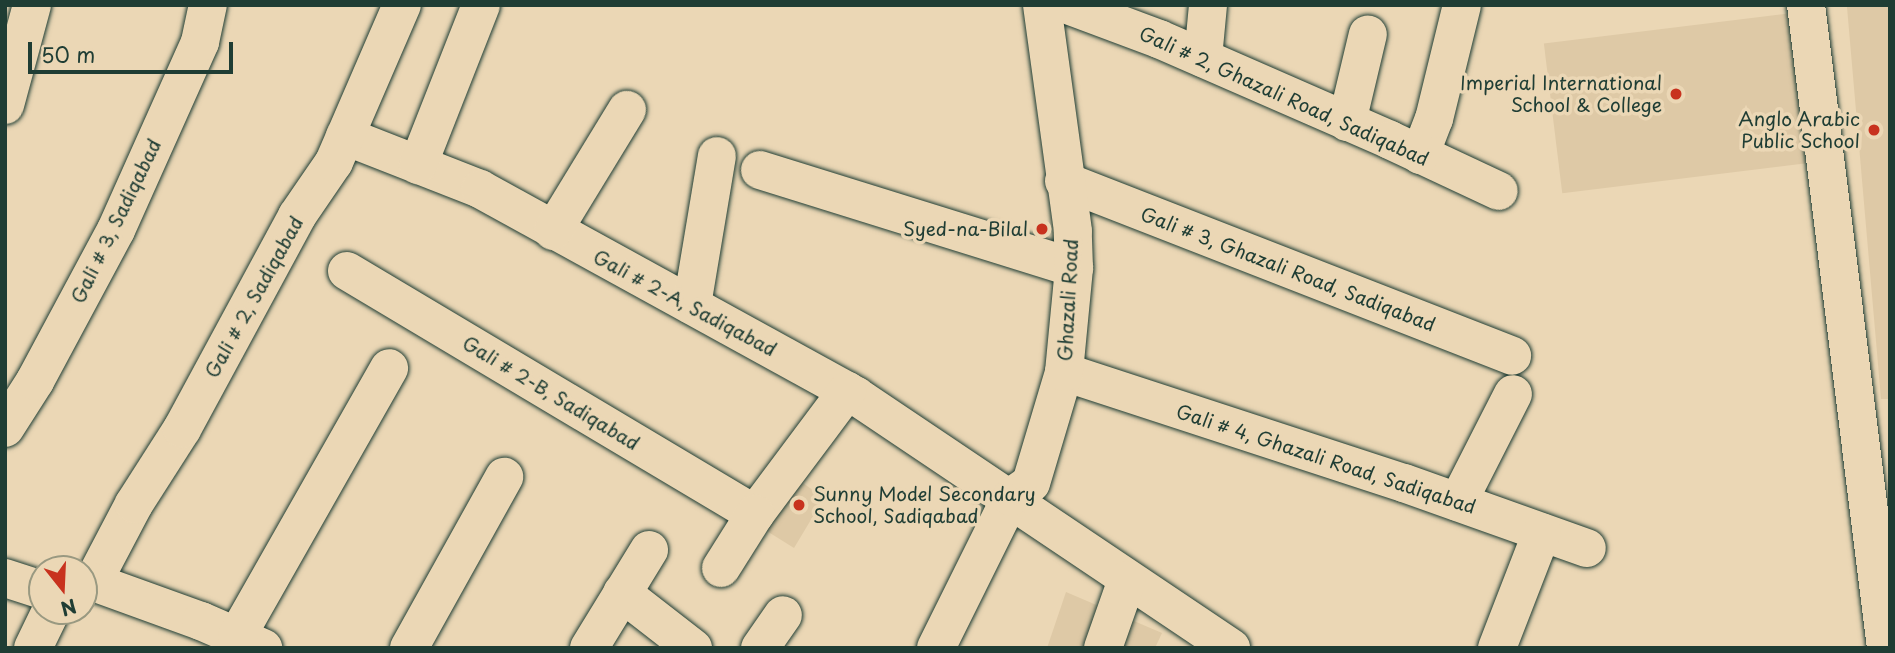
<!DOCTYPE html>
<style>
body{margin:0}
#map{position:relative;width:1895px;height:653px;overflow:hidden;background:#ebd7b5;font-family:"Playpen Sans",sans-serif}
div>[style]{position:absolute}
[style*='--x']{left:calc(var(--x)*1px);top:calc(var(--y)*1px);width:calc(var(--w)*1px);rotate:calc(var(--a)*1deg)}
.built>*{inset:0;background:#dec9a6;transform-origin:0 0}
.roads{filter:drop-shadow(0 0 2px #1f3d34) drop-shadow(0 0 2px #1f3d34)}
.minor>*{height:38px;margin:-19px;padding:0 19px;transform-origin:19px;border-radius:19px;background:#ebd7b5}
.dots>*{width:19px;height:19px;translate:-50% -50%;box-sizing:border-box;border:4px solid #ebd7b5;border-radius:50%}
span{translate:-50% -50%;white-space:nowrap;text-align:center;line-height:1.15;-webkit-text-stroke:7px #ebd7b5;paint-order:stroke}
.poi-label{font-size:19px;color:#1f3d34}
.right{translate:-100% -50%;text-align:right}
.left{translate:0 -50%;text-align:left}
.street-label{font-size:19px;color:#1f3d34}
.frame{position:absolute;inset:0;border:7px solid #1f3d34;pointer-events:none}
.north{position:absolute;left:28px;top:555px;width:70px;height:70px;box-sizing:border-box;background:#ebd7b5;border:2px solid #999981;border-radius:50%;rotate:162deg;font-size:19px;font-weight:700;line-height:28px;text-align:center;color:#1f3d34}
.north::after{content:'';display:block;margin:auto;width:24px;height:32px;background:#c8321e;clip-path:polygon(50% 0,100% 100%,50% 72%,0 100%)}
.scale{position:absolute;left:28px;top:42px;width:205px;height:32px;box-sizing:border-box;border:4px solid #1f3d34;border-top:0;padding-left:9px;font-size:21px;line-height:24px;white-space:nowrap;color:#1f3d34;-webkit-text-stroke:5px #ebd7b5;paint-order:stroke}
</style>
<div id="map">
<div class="built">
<div style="clip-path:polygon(1890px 5px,1890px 399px,1881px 399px,1847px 7px)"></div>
<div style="left:1792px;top:13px;width:151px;height:250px;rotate:83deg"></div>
<div style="clip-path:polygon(793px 476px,824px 498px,794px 548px,757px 525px)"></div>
<div style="clip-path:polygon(1066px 592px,1162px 633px,1155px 648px,1047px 648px)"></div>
</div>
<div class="roads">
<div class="minor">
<div style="--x:1068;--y:5;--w:97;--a:20.5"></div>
<div style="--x:1159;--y:39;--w:252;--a:23.6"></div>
<div style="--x:1390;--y:140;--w:120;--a:25.1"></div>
<div style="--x:1806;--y:5;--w:648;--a:82.91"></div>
<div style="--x:1203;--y:58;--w:53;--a:-84.6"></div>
<div style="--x:5;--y:105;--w:104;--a:-74.9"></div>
<div style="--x:1347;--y:122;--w:90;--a:-76.6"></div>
<div style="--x:345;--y:136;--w:145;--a:21.4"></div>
<div style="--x:480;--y:189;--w:429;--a:28.8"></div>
<div style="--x:856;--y:396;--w:452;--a:33.9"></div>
<div style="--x:1420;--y:155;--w:39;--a:-69"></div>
<div style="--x:1434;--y:119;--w:117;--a:-76.2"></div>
<div style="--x:418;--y:165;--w:172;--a:-68.5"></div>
<div style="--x:760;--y:170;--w:329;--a:17.3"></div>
<div style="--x:1064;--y:181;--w:481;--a:21.3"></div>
<div style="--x:553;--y:231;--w:142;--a:-58.6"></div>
<div style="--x:347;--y:271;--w:475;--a:30.8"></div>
<div style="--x:755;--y:514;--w:154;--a:-53.2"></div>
<div style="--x:692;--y:305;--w:151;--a:-80.5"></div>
<div style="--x:1064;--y:372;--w:358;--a:18.1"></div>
<div style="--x:1404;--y:483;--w:194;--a:19.6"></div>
<div style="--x:5;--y:428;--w:56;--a:-57.4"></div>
<div style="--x:35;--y:381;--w:171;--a:-61.8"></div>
<div style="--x:116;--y:230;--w:206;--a:-65.9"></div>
<div style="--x:200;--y:42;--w:38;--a:-78"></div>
<div style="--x:1458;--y:502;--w:121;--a:-63"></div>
<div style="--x:721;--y:568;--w:64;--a:-57.8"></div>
<div style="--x:5;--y:578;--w:39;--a:18"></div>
<div style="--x:93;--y:582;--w:88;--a:-62.3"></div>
<div style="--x:134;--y:504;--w:89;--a:-57.4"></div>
<div style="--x:182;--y:429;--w:242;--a:-61.6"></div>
<div style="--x:297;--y:216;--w:65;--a:-55.6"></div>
<div style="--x:334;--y:162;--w:171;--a:-66.6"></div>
<div style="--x:84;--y:585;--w:9;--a:-18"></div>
<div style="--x:93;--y:582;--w:115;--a:19.9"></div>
<div style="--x:201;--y:621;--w:68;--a:23.5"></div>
<div style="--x:622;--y:593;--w:90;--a:37.8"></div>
<div style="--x:237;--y:636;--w:308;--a:-60.4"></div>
<div style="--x:33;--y:648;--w:41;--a:-64.1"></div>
<div style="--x:409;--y:648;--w:196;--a:-60.9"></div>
<div style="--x:589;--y:648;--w:115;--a:-58.5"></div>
<div style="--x:760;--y:648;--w:40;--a:-55.1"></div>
<div style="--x:936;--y:648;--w:169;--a:-63.6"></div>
<div style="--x:1011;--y:497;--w:24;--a:-35"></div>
<div style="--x:1031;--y:483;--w:116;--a:-73.4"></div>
<div style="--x:1064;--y:372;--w:104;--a:-84.5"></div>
<div style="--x:1074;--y:268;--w:37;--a:-92"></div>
<div style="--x:1073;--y:231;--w:228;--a:-97.8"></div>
<div style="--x:1103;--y:648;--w:72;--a:-70.6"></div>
<div style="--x:1497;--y:648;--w:124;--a:-68.8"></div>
</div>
</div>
<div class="dots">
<div style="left:1676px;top:94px;background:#c8321e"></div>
<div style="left:1874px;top:130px;background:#c8321e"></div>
<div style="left:1042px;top:229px;background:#c8321e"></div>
<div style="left:799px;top:505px;background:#c8321e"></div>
</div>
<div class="poi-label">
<span class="right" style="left:1662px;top:94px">Imperial International<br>School &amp; College</span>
<span class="right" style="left:1860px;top:130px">Anglo Arabic<br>Public School</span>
<span class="right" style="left:1028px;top:229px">Syed-na-Bilal</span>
<span class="left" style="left:813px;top:505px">Sunny Model Secondary<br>School, Sadiqabad</span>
</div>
<div class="street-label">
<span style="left:1284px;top:96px;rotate:24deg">Gali # 2, Ghazali Road, Sadiqabad</span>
<span style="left:116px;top:221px;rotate:-64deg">Gali # 3, Sadiqabad</span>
<span style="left:1288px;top:269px;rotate:21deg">Gali # 3, Ghazali Road, Sadiqabad</span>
<span style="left:254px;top:297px;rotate:-61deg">Gali # 2, Sadiqabad</span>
<span style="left:1068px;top:300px;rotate:-87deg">Ghazali Road</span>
<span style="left:685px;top:303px;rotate:28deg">Gali # 2-A, Sadiqabad</span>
<span style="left:551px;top:393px;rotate:31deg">Gali # 2-B, Sadiqabad</span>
<span style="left:1326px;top:459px;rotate:18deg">Gali # 4, Ghazali Road, Sadiqabad</span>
</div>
<div class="frame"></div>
<div class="north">N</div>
<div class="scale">50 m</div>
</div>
